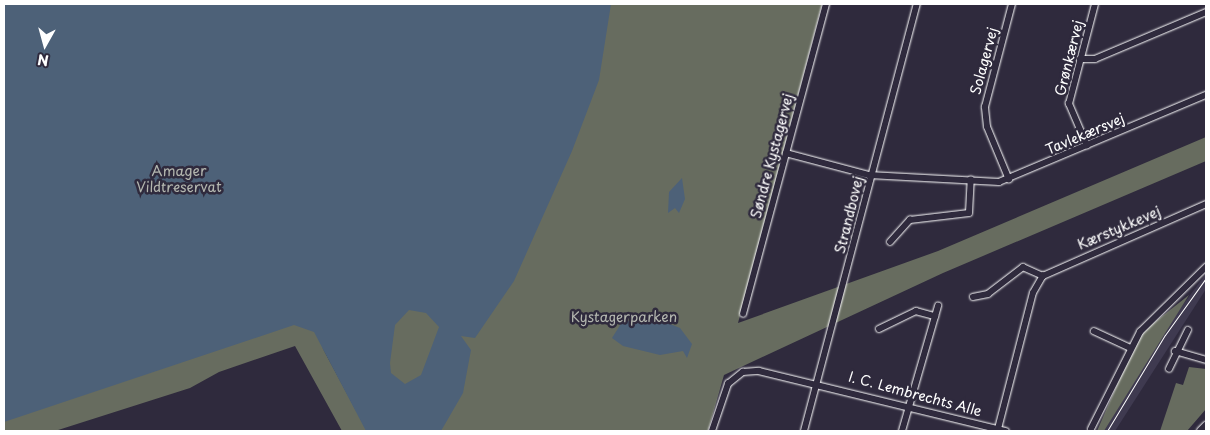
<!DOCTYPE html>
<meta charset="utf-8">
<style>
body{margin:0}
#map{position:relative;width:1210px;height:435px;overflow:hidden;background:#2f2a3d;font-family:"Playpen Sans",sans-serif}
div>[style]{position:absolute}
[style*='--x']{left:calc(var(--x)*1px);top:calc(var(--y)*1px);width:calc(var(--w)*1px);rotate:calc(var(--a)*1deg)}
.built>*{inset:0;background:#3f3a50}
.green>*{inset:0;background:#676c5f}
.water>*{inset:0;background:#4d6178}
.roads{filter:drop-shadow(0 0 1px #fff) drop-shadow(0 0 1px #fff)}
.street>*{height:5.5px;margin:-2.75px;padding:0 2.75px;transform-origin:2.75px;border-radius:2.75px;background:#2f2a3d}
.secondary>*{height:8px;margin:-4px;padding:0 4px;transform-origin:4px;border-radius:4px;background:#2f2a3d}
.tram>*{height:1px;margin:-0.5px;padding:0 0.5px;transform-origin:0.5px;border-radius:0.5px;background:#fff}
span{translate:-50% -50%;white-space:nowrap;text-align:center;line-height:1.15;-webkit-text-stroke:5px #2f2a3d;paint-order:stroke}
.street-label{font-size:14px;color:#fff}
.park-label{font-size:14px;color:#b3b6af}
.frame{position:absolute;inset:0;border:5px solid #fff;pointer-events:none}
.north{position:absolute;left:20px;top:20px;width:50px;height:50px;-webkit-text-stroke:4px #2f2a3d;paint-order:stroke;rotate:187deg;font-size:14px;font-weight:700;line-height:20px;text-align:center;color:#fff}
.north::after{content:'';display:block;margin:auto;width:18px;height:22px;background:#fff;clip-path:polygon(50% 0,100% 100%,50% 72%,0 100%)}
</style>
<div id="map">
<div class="built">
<div style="clip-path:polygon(1206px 274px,1206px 289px,1115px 431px,1104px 431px,1176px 314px)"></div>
</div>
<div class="green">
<div style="clip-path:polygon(4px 4px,822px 4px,738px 323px,938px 251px,1206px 137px,1206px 161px,943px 273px,724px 375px,708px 431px,372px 431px,322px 347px,367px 431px,342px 431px,295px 346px,219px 372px,190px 388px,55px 431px,4px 431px)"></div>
<div style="clip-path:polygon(1189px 295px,1104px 431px,1097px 431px,1134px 346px,1146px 329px)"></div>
<div style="clip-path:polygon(1189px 367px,1206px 369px,1206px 409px,1187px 431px,1160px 431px,1176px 383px,1183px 385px)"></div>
</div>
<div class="water">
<div style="clip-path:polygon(evenodd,4px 4px,611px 4px,599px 80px,572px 151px,514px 281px,475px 338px,461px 336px,471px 350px,463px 393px,441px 431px,366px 431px,314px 332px,294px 325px,4px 422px,4px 4px,409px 310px,426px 313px,439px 327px,421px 375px,405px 384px,391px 373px,390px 363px,395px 325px,409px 310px)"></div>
<div style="clip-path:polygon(682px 178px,685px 199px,679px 213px,675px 208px,668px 213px,669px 192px)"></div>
<div style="clip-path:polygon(653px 317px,680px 328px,692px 344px,687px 358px,683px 351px,660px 355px,623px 346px,612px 338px,622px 322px)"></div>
</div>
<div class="roads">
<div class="street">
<div style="--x:1080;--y:59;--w:15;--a:0"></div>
<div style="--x:1095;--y:59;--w:121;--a:-22.9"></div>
<div style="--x:1087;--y:146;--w:46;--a:-113.2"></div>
<div style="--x:1069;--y:104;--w:103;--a:-75.4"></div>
<div style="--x:786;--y:153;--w:86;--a:14.8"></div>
<div style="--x:869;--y:175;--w:130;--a:3.1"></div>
<div style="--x:999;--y:182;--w:225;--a:-22.8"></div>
<div style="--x:1009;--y:180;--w:57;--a:-112.5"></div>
<div style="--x:987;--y:127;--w:20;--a:-96"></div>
<div style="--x:985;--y:107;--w:106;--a:-75.3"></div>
<div style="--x:890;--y:242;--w:30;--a:-48"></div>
<div style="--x:910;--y:220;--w:59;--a:-6.8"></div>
<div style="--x:969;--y:213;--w:33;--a:-87"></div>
<div style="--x:973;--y:297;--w:15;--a:-11"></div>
<div style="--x:988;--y:294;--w:44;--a:-37.6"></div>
<div style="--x:1023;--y:267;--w:22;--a:24"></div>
<div style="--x:743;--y:314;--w:321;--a:-75"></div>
<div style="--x:879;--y:329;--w:41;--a:-25.9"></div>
<div style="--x:916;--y:311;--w:20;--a:15"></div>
<div style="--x:1094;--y:331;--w:40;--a:25"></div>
<div style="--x:1175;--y:351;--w:32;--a:16"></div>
<div style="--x:1169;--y:369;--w:43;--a:-64"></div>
<div style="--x:998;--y:429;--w:140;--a:-75.6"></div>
<div style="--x:1033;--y:293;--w:20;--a:-60"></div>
<div style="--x:1043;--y:276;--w:178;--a:-23.8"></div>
<div style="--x:1091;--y:429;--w:109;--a:-63.2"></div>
<div style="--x:1140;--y:332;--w:93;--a:-44.6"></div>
<div style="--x:712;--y:431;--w:50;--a:-71.2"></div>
<div style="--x:728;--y:384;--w:19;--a:-39"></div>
<div style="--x:743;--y:372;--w:16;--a:-4"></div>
<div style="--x:759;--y:371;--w:254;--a:13.7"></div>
<div style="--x:804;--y:431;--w:442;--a:-75.2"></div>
<div style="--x:902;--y:431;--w:130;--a:-73.9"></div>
</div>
<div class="secondary">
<div style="--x:1201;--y:431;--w:7;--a:-45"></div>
</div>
</div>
<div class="tram">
<div style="--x:1107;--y:431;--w:112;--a:-58.9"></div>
<div style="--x:1165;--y:335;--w:70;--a:-54.3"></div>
</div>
<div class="street-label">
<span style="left:1069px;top:58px;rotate:-76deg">Grønkærvej</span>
<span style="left:984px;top:61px;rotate:-75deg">Solagervej</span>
<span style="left:1085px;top:134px;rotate:-23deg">Tavlekærsvej</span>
<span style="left:772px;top:156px;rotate:-75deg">Søndre Kystagervej</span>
<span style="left:849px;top:215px;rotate:-76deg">Strandbovej</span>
<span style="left:1119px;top:228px;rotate:-23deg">Kærstykkevej</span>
<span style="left:915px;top:394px;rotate:15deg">I. C. Lembrechts Alle</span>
</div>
<div class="park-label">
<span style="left:179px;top:179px">Amager<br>Vildtreservat</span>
<span style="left:624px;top:317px">Kystagerparken</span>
</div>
<div class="frame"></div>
<div class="north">N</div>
</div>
